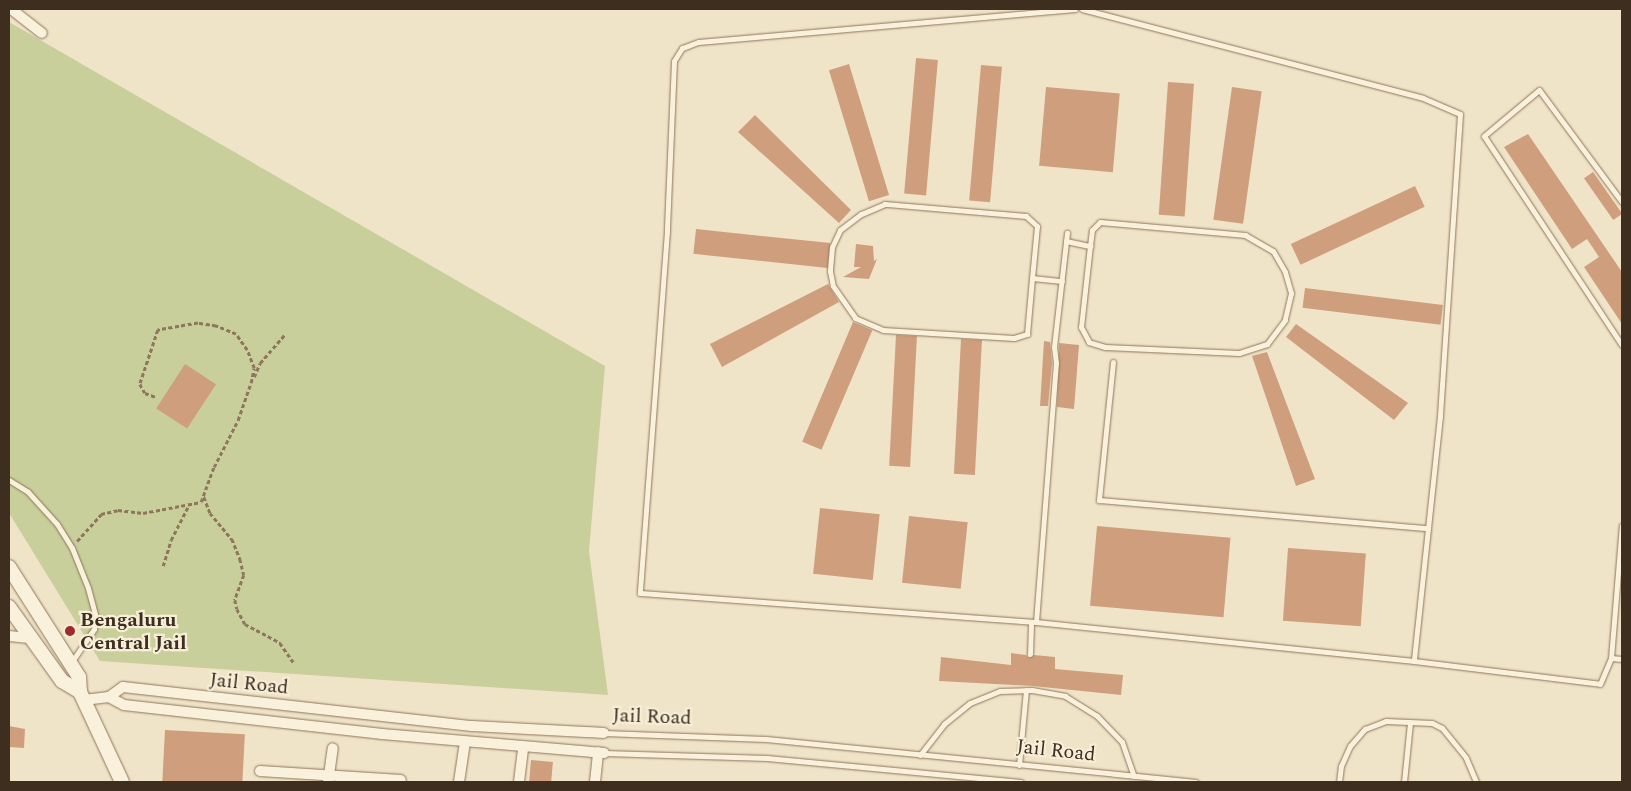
<!DOCTYPE html>
<style>
body{margin:0}
#map{position:relative;width:1631px;height:791px;overflow:hidden;background:#f0e4c8;font-family:Spectral,serif}
div>[style]{position:absolute}
[style*='--x']{left:calc(var(--x)*1px);top:calc(var(--y)*1px);width:calc(var(--w)*1px);rotate:calc(var(--a)*1deg)}
.green>*{inset:0;background:#c9cf9b}
.building>*{inset:0;background:#cf9f7d;transform-origin:0 0}
.path>*{height:2.5px;margin-top:-1.25px;transform-origin:0;background:repeating-linear-gradient(90deg,#8d765c 0 4px,transparent 0 6.5px)}
.roads{filter:drop-shadow(0 0 1px #8d765c) drop-shadow(0 0 1px #8d765c)}
.lane>*{height:5px;margin:-2.5px;padding:0 2.5px;transform-origin:2.5px;border-radius:2.5px;background:#faf1dc}
.street>*{height:10px;margin:-5px;padding:0 5px;transform-origin:5px;border-radius:5px;background:#faf1dc}
.secondary>*{height:14px;margin:-7px;padding:0 7px;transform-origin:7px;border-radius:7px;background:#faf1dc}
.dots>*{width:14px;height:14px;translate:-50% -50%;box-sizing:border-box;border:2px solid #f7eed8;border-radius:50%}
span{translate:-50% -50%;white-space:nowrap;text-align:center;line-height:1.15;-webkit-text-stroke:4.5px #f7eed8;paint-order:stroke}
.poi-label{font-size:20px;color:#3d2e20;font-weight:700}
.left{translate:0 -50%;text-align:left}
.street-label{font-size:20px;color:#3d2e20}
.frame{position:absolute;inset:0;border:10px solid #3d2e20;pointer-events:none}
</style>
<div id="map">
<div class="green">
<div style="clip-path:polygon(9px 22px,605px 366px,589px 551px,608px 695px,100px 661px,9px 513px)"></div>
</div>
<div class="building">
<div style="left:916px;top:58px;width:22px;height:136px;rotate:5deg"></div>
<div style="left:849px;top:64px;width:137px;height:21px;rotate:73deg"></div>
<div style="left:981px;top:65px;width:21px;height:136px;rotate:5deg"></div>
<div style="left:1168px;top:82px;width:26px;height:133px;rotate:4deg"></div>
<div style="left:1046px;top:87px;width:74px;height:79px;rotate:5deg"></div>
<div style="left:1232px;top:87px;width:30px;height:134px;rotate:8deg"></div>
<div style="clip-path:polygon(755px 115px,851px 210px,839px 223px,738px 132px)"></div>
<div style="clip-path:polygon(1528px 134px,1622px 272px,1622px 324px,1584px 267px,1599px 257px,1587px 239px,1572px 249px,1504px 147px)"></div>
<div style="left:1593px;top:172px;width:51px;height:11px;rotate:55deg"></div>
<div style="left:1415px;top:186px;width:23px;height:137px;rotate:65deg"></div>
<div style="left:696px;top:229px;width:135px;height:25px;rotate:6deg"></div>
<div style="clip-path:polygon(856px 244px,873px 246px,874px 261px,877px 259px,869px 279px,843px 277px,861px 267px,854px 267px)"></div>
<div style="clip-path:polygon(828px 284px,839px 302px,722px 367px,710px 344px)"></div>
<div style="left:1305px;top:288px;width:139px;height:20px;rotate:7deg"></div>
<div style="left:853px;top:322px;width:21px;height:130px;rotate:23deg"></div>
<div style="clip-path:polygon(1296px 324px,1408px 403px,1394px 420px,1286px 337px)"></div>
<div style="left:896px;top:335px;width:21px;height:131px;rotate:3deg"></div>
<div style="left:961px;top:339px;width:21px;height:135px;rotate:3deg"></div>
<div style="clip-path:polygon(1044px 341px,1050px 342px,1052px 363px,1048px 406px,1040px 406px)"></div>
<div style="clip-path:polygon(1059px 343px,1079px 345px,1074px 409px,1057px 407px)"></div>
<div style="clip-path:polygon(1267px 352px,1315px 479px,1296px 486px,1252px 356px)"></div>
<div style="left:185px;top:364px;width:37px;height:53px;rotate:33deg"></div>
<div style="left:820px;top:508px;width:60px;height:66px;rotate:6deg"></div>
<div style="left:909px;top:516px;width:59px;height:67px;rotate:6deg"></div>
<div style="left:1097px;top:526px;width:134px;height:80px;rotate:5deg"></div>
<div style="left:1288px;top:548px;width:78px;height:73px;rotate:4deg"></div>
<div style="clip-path:polygon(1011px 653px,1026px 655px,1029px 658px,1034px 655px,1055px 657px,1055px 669px,1123px 675px,1121px 695px,1033px 686px,939px 681px,941px 657px,1011px 665px)"></div>
<div style="clip-path:polygon(9px 726px,25px 729px,24px 748px,9px 747px)"></div>
<div style="left:165px;top:730px;width:80px;height:52px;rotate:3deg"></div>
<div style="left:531px;top:760px;width:22px;height:22px;rotate:5deg"></div>
</div>
<div class="path">
<div style="--x:254;--y:377;--w:15;--a:-67"></div>
<div style="--x:260;--y:363;--w:37;--a:-49"></div>
<div style="--x:204;--y:497;--w:17;--a:69"></div>
<div style="--x:210;--y:513;--w:34;--a:50"></div>
<div style="--x:232;--y:539;--w:22;--a:68"></div>
<div style="--x:240;--y:559;--w:16;--a:76"></div>
<div style="--x:244;--y:575;--w:27;--a:110"></div>
<div style="--x:235;--y:600;--w:9;--a:77"></div>
<div style="--x:237;--y:609;--w:17;--a:62"></div>
<div style="--x:245;--y:624;--w:40;--a:28"></div>
<div style="--x:280;--y:643;--w:24;--a:55"></div>
<div style="--x:77;--y:541;--w:36;--a:-48"></div>
<div style="--x:101;--y:514;--w:17;--a:-13"></div>
<div style="--x:118;--y:510;--w:25;--a:7"></div>
<div style="--x:143;--y:513;--w:59;--a:-10.7"></div>
<div style="--x:201;--y:502;--w:37;--a:-70"></div>
<div style="--x:214;--y:467;--w:53;--a:-62.9"></div>
<div style="--x:238;--y:420;--w:39;--a:-71"></div>
<div style="--x:251;--y:383;--w:15;--a:-79"></div>
<div style="--x:254;--y:368;--w:19;--a:-111"></div>
<div style="--x:247;--y:350;--w:19;--a:-125"></div>
<div style="--x:236;--y:334;--w:22;--a:-158"></div>
<div style="--x:216;--y:326;--w:18;--a:-171"></div>
<div style="--x:198;--y:323;--w:41;--a:170.1"></div>
<div style="--x:158;--y:330;--w:57;--a:108.4"></div>
<div style="--x:140;--y:384;--w:10;--a:61"></div>
<div style="--x:145;--y:393;--w:12;--a:20"></div>
<div style="--x:163;--y:566;--w:27;--a:-73"></div>
<div style="--x:171;--y:540;--w:37;--a:-63"></div>
</div>
<div class="roads">
<div class="lane">
<div style="--x:1075;--y:9;--w:378;--a:175"></div>
<div style="--x:698;--y:42;--w:17;--a:159"></div>
<div style="--x:682;--y:48;--w:15;--a:122"></div>
<div style="--x:674;--y:61;--w:170;--a:92.4"></div>
<div style="--x:667;--y:231;--w:363;--a:94.3"></div>
<div style="--x:640;--y:593;--w:397;--a:4.2"></div>
<div style="--x:1036;--y:622;--w:380;--a:5.9"></div>
<div style="--x:1414;--y:661;--w:187;--a:7"></div>
<div style="--x:1600;--y:684;--w:28;--a:-67"></div>
<div style="--x:1611;--y:658;--w:11;--a:5"></div>
<div style="--x:1082;--y:9;--w:352;--a:14.6"></div>
<div style="--x:1423;--y:98;--w:40;--a:23.4"></div>
<div style="--x:1460;--y:114;--w:303;--a:93.8"></div>
<div style="--x:1440;--y:416;--w:246;--a:96.1"></div>
<div style="--x:1622;--y:202;--w:139;--a:-126.5"></div>
<div style="--x:1539;--y:90;--w:72;--a:140.1"></div>
<div style="--x:1484;--y:136;--w:250;--a:56.6"></div>
<div style="--x:1066;--y:241;--w:25;--a:12"></div>
<div style="--x:1090;--y:246;--w:16;--a:-83"></div>
<div style="--x:1092;--y:230;--w:11;--a:-45"></div>
<div style="--x:1100;--y:222;--w:146;--a:5.1"></div>
<div style="--x:1245;--y:235;--w:32;--a:30"></div>
<div style="--x:1273;--y:251;--w:24;--a:60"></div>
<div style="--x:1285;--y:272;--w:22;--a:74"></div>
<div style="--x:1291;--y:293;--w:28;--a:103"></div>
<div style="--x:1285;--y:320;--w:30;--a:127"></div>
<div style="--x:1267;--y:344;--w:29;--a:162"></div>
<div style="--x:1239;--y:353;--w:134;--a:-177.4"></div>
<div style="--x:1105;--y:347;--w:17;--a:-163"></div>
<div style="--x:1089;--y:342;--w:17;--a:-118"></div>
<div style="--x:1081;--y:327;--w:81;--a:-83.7"></div>
<div style="--x:1032;--y:278;--w:52;--a:-84.5"></div>
<div style="--x:1037;--y:226;--w:15;--a:-138"></div>
<div style="--x:1026;--y:216;--w:142;--a:-175.1"></div>
<div style="--x:885;--y:204;--w:26;--a:157"></div>
<div style="--x:861;--y:214;--w:26;--a:143"></div>
<div style="--x:840;--y:230;--w:19;--a:115"></div>
<div style="--x:832;--y:247;--w:24;--a:95"></div>
<div style="--x:830;--y:271;--w:15;--a:79"></div>
<div style="--x:833;--y:286;--w:39;--a:55"></div>
<div style="--x:855;--y:318;--w:30;--a:23"></div>
<div style="--x:883;--y:330;--w:131;--a:3.5"></div>
<div style="--x:1014;--y:338;--w:14;--a:-17"></div>
<div style="--x:1027;--y:334;--w:56;--a:-84.9"></div>
<div style="--x:1032;--y:278;--w:30;--a:6"></div>
<div style="--x:1113;--y:362;--w:139;--a:95.8"></div>
<div style="--x:1099;--y:500;--w:330;--a:4.9"></div>
<div style="--x:9;--y:480;--w:22;--a:32"></div>
<div style="--x:28;--y:492;--w:43;--a:47.8"></div>
<div style="--x:57;--y:524;--w:28;--a:58"></div>
<div style="--x:72;--y:548;--w:43;--a:68.2"></div>
<div style="--x:88;--y:588;--w:30;--a:75"></div>
<div style="--x:96;--y:617;--w:12;--a:99"></div>
<div style="--x:94;--y:629;--w:41;--a:124.1"></div>
<div style="--x:1036;--y:622;--w:260;--a:-85.6"></div>
<div style="--x:1056;--y:363;--w:16;--a:-97"></div>
<div style="--x:1054;--y:347;--w:115;--a:-83.5"></div>
<div style="--x:1030;--y:654;--w:32;--a:-88"></div>
<div style="--x:1611;--y:658;--w:133;--a:-85.3"></div>
<div style="--x:604;--y:733;--w:162;--a:2.1"></div>
<div style="--x:766;--y:739;--w:432;--a:5.7"></div>
<div style="--x:604;--y:753;--w:163;--a:1.8"></div>
<div style="--x:767;--y:758;--w:255;--a:5.4"></div>
<div style="--x:920;--y:755;--w:39;--a:-52"></div>
<div style="--x:944;--y:724;--w:33;--a:-39"></div>
<div style="--x:970;--y:703;--w:32;--a:-22"></div>
<div style="--x:1000;--y:691;--w:32;--a:-2"></div>
<div style="--x:1032;--y:690;--w:34;--a:10"></div>
<div style="--x:1065;--y:696;--w:38;--a:32"></div>
<div style="--x:1097;--y:716;--w:36;--a:46"></div>
<div style="--x:1122;--y:742;--w:36;--a:71"></div>
<div style="--x:1019;--y:765;--w:75;--a:-84.7"></div>
<div style="--x:1339;--y:782;--w:16;--a:-83"></div>
<div style="--x:1341;--y:766;--w:22;--a:-66"></div>
<div style="--x:1350;--y:746;--w:23;--a:-49"></div>
<div style="--x:1365;--y:729;--w:22;--a:-21"></div>
<div style="--x:1386;--y:721;--w:46;--a:2.5"></div>
<div style="--x:1432;--y:723;--w:11;--a:27"></div>
<div style="--x:1442;--y:728;--w:38;--a:51"></div>
<div style="--x:1466;--y:758;--w:26;--a:67"></div>
<div style="--x:1404;--y:782;--w:59;--a:-84.2"></div>
</div>
<div class="street">
<div style="--x:11;--y:9;--w:39;--a:38"></div>
<div style="--x:9;--y:636;--w:20;--a:6"></div>
<div style="--x:109;--y:697;--w:17;--a:-36"></div>
<div style="--x:123;--y:687;--w:351;--a:6.4"></div>
<div style="--x:472;--y:726;--w:132;--a:3"></div>
<div style="--x:84;--y:700;--w:25;--a:-7"></div>
<div style="--x:109;--y:697;--w:17;--a:28"></div>
<div style="--x:124;--y:705;--w:260;--a:6.4"></div>
<div style="--x:382;--y:734;--w:223;--a:4.9"></div>
<div style="--x:260;--y:771;--w:141;--a:3.7"></div>
<div style="--x:328;--y:782;--w:34;--a:-82"></div>
<div style="--x:459;--y:782;--w:40;--a:-81.5"></div>
<div style="--x:519;--y:782;--w:34;--a:-83"></div>
<div style="--x:595;--y:782;--w:30;--a:-84"></div>
</div>
<div class="secondary">
<div style="--x:9;--y:567;--w:130;--a:57.5"></div>
<div style="--x:79;--y:677;--w:15;--a:86"></div>
<div style="--x:80;--y:692;--w:99;--a:65"></div>
<div style="--x:9;--y:607;--w:91;--a:54.4"></div>
<div style="--x:62;--y:681;--w:21;--a:31"></div>
</div>
</div>
<div class="dots">
<div style="left:70px;top:631px;background:#9e2a2b"></div>
</div>
<div class="poi-label">
<span class="left" style="left:80px;top:632px">Bengaluru<br>Central Jail</span>
</div>
<div class="street-label">
<span style="left:249px;top:684px;rotate:6deg">Jail Road</span>
<span style="left:652px;top:717px;rotate:2deg">Jail Road</span>
<span style="left:1056px;top:751px;rotate:6deg">Jail Road</span>
</div>
<div class="frame"></div>
</div>
